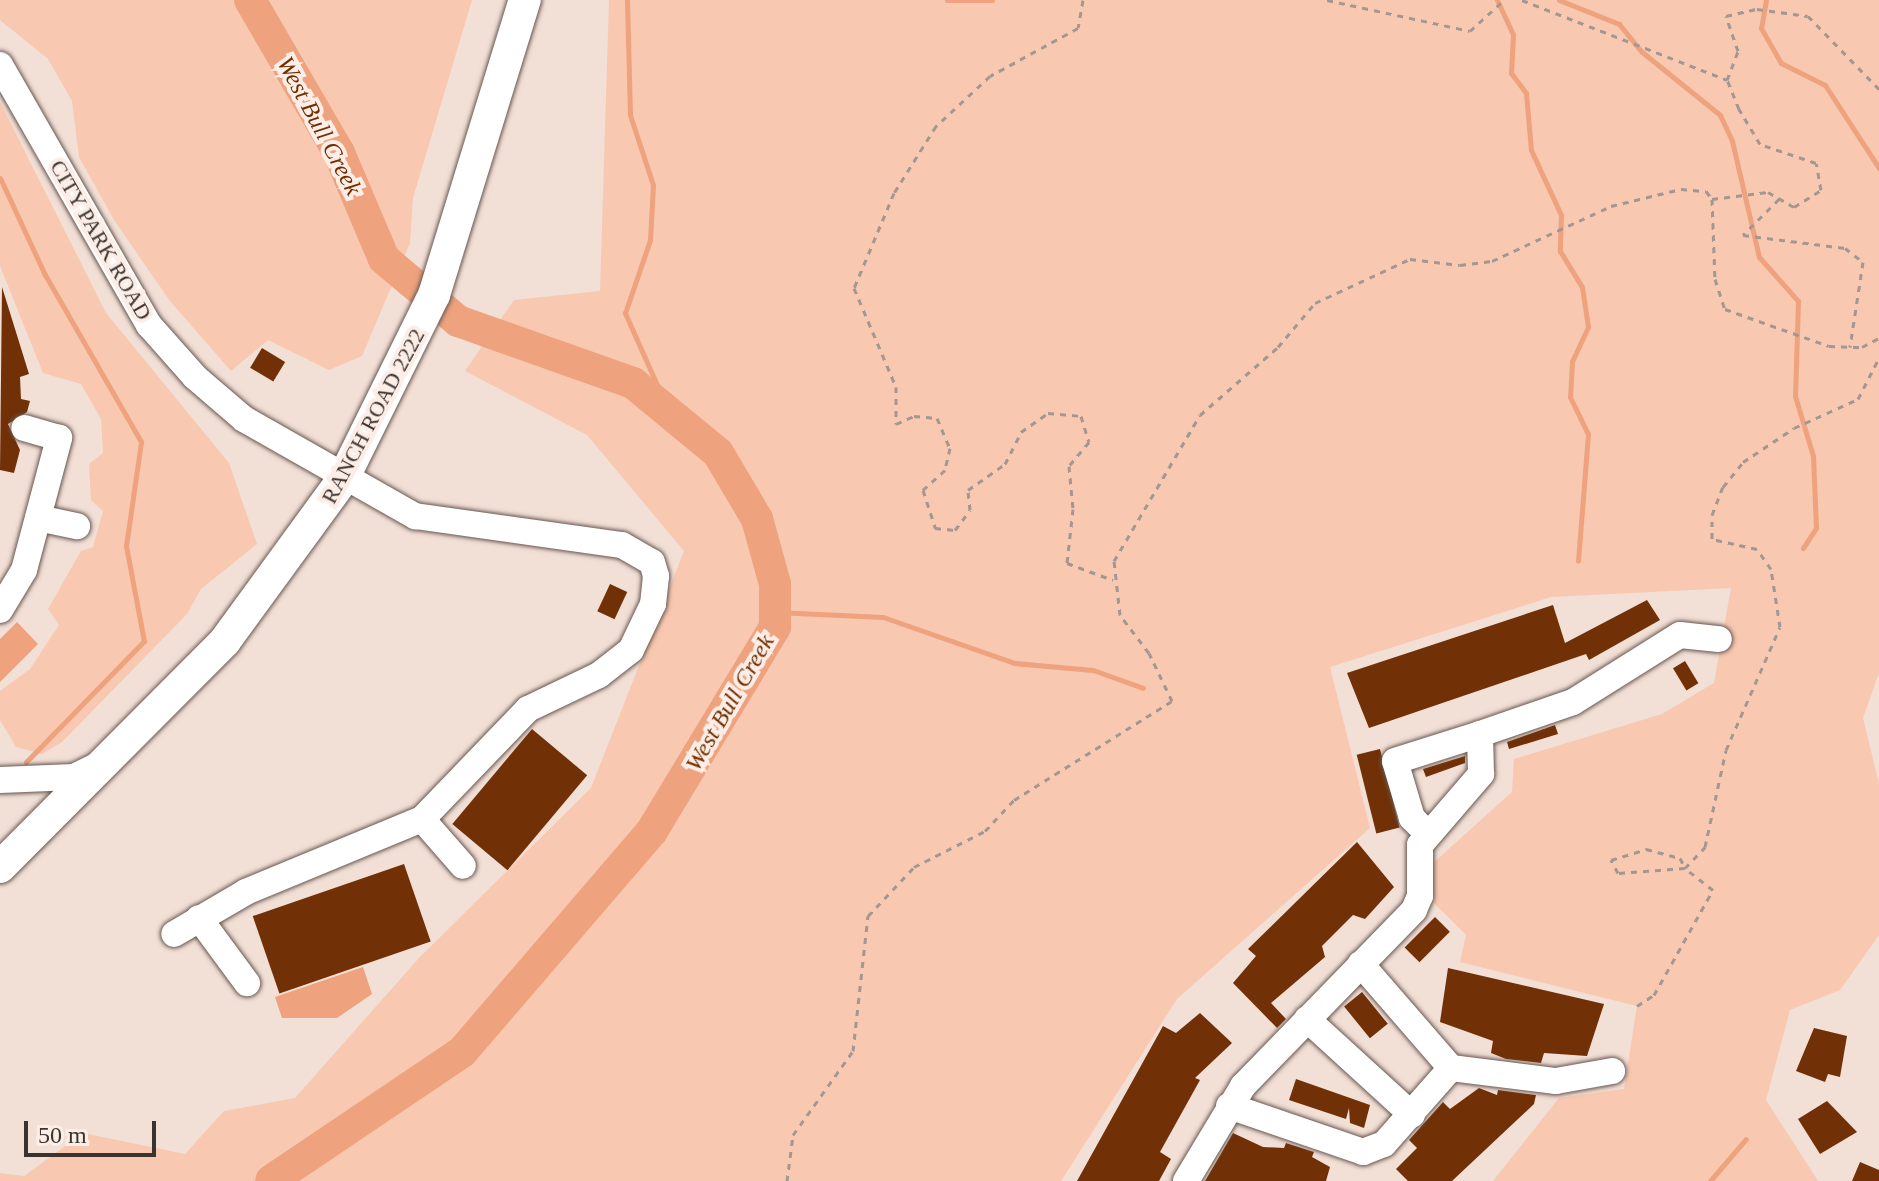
<!DOCTYPE html>
<style>
body{margin:0}
#map{position:relative;width:1879px;height:1181px;overflow:hidden;background:#f2dfd6;font-family:Georgia,serif}
div>[style]{position:absolute}
[style*='--x']{left:calc(var(--x)*1px);top:calc(var(--y)*1px);width:calc(var(--w)*1px);rotate:calc(var(--a)*1deg)}
.green>*{inset:0;background:#f8c8b1}
.water>*{inset:0;background:#eea27d}
.stream>*{height:5px;margin:-2.5px;padding:0 2.5px;transform-origin:2.5px;border-radius:2.5px;background:#eea27d}
.river>*{height:32px;margin:-16px;padding:0 16px;transform-origin:16px;border-radius:16px;background:#eea27d}
.building>*{inset:0;background:#713006;transform-origin:0 0}
.path>*{height:3px;margin-top:-1.5px;transform-origin:0;background:repeating-linear-gradient(90deg,#a49690 0 6px,transparent 0 12px)}
.roads{filter:drop-shadow(0 0 2px #67574f) drop-shadow(0 0 2px #67574f)}
.minor>*{height:26px;margin:-13px;padding:0 13px;transform-origin:13px;border-radius:13px;background:#fff}
.major>*{height:32px;margin:-16px;padding:0 16px;transform-origin:16px;border-radius:16px;background:#fff}
span{translate:-50% -50%;white-space:nowrap;text-align:center;line-height:1.15;-webkit-text-stroke:8px #fcede6;paint-order:stroke}
.street-label{font-size:22px;color:#3a332f}
.water-label{font-size:24px;color:#712e01;font-style:italic}
.scale{position:absolute;left:24px;top:1121px;width:132px;height:36px;box-sizing:border-box;border:4px solid #3a332f;border-top:0;padding-left:10px;font-size:24px;line-height:28px;white-space:nowrap;color:#3a332f;-webkit-text-stroke:6px #fcede6;paint-order:stroke}
</style>
<div id="map">
<div class="green">
<div style="clip-path:polygon(0 0,472px 0,413px 198px,410px 243px,362px 356px,329px 370px,268px 340px,231px 371px,170px 301px,114px 220px,79px 157px,72px 101px,48px 59px,0 20px)"></div>
<div style="clip-path:polygon(609px 0,1879px 0,1879px 673px,1863px 718px,1879px 784px,1879px 935px,1840px 990px,1790px 1010px,1766px 1100px,1818px 1181px,1493px 1181px,1559px 1098px,1624px 1089px,1637px 1006px,1460px 962px,1466px 935px,1434px 903px,1433px 863px,1512px 792px,1514px 759px,1662px 714px,1714px 683px,1731px 588px,1551px 597px,1330px 667px,1370px 828px,1177px 999px,1061px 1181px,0 1181px,0 1173px,24px 1176px,83px 1133px,185px 1154px,224px 1111px,295px 1098px,419px 958px,591px 788px,684px 551px,587px 435px,465px 371px,514px 300px,600px 291px)"></div>
<div style="clip-path:polygon(0 102px,106px 313px,229px 463px,257px 544px,201px 589px,187px 614px,62px 742px,42px 754px,16px 747px,0 720px,0 691px,30px 669px,59px 625px,48px 609px,81px 551px,93px 547px,103px 511px,91px 500px,89px 464px,103px 453px,101px 419px,81px 384px,43px 373px,0 266px)"></div>
</div>
<div class="water">
<div style="clip-path:polygon(17px 622px,38px 644px,0 682px,0 639px)"></div>
<div style="clip-path:polygon(363px 967px,372px 994px,337px 1018px,282px 1018px,275px 997px)"></div>
</div>
<div class="stream">
<div style="--x:627;--y:0;--w:115;--a:88.5"></div>
<div style="--x:630;--y:115;--w:74;--a:71.8"></div>
<div style="--x:653;--y:185;--w:55;--a:93.1"></div>
<div style="--x:650;--y:240;--w:77;--a:108.9"></div>
<div style="--x:625;--y:313;--w:111;--a:66"></div>
<div style="--x:947;--y:0;--w:45;--a:0"></div>
<div style="--x:1497;--y:0;--w:38;--a:65"></div>
<div style="--x:1513;--y:35;--w:38;--a:93"></div>
<div style="--x:1511;--y:73;--w:25;--a:53"></div>
<div style="--x:1526;--y:93;--w:57;--a:85"></div>
<div style="--x:1531;--y:150;--w:72;--a:65.2"></div>
<div style="--x:1561;--y:215;--w:36;--a:92"></div>
<div style="--x:1560;--y:251;--w:42;--a:58.6"></div>
<div style="--x:1582;--y:287;--w:40;--a:81.5"></div>
<div style="--x:1588;--y:327;--w:38;--a:115"></div>
<div style="--x:1572;--y:361;--w:36;--a:93"></div>
<div style="--x:1570;--y:397;--w:41;--a:64.1"></div>
<div style="--x:1588;--y:434;--w:127;--a:94.5"></div>
<div style="--x:1559;--y:0;--w:65;--a:21.8"></div>
<div style="--x:1619;--y:24;--w:36;--a:51"></div>
<div style="--x:1642;--y:52;--w:100;--a:38.9"></div>
<div style="--x:1720;--y:115;--w:29;--a:65"></div>
<div style="--x:1732;--y:141;--w:119;--a:76.9"></div>
<div style="--x:1759;--y:257;--w:59;--a:48.4"></div>
<div style="--x:1798;--y:301;--w:95;--a:91.8"></div>
<div style="--x:1795;--y:396;--w:63;--a:73.3"></div>
<div style="--x:1813;--y:456;--w:72;--a:87.6"></div>
<div style="--x:1816;--y:528;--w:24;--a:123"></div>
<div style="--x:1766;--y:0;--w:28;--a:100"></div>
<div style="--x:1761;--y:28;--w:40;--a:60.3"></div>
<div style="--x:1781;--y:63;--w:49;--a:26.6"></div>
<div style="--x:1825;--y:85;--w:99;--a:57"></div>
<div style="--x:0;--y:178;--w:105;--a:65.1"></div>
<div style="--x:44;--y:273;--w:195;--a:60.1"></div>
<div style="--x:141;--y:442;--w:105;--a:98.2"></div>
<div style="--x:126;--y:546;--w:97;--a:79.3"></div>
<div style="--x:144;--y:641;--w:169;--a:134.3"></div>
<div style="--x:775;--y:612;--w:108;--a:2.7"></div>
<div style="--x:883;--y:617;--w:139;--a:19.3"></div>
<div style="--x:1014;--y:663;--w:79;--a:5.1"></div>
<div style="--x:1093;--y:670;--w:53;--a:19.8"></div>
<div style="--x:1710;--y:1181;--w:55;--a:-49.4"></div>
</div>
<div class="river">
<div style="--x:250;--y:0;--w:177;--a:59.8"></div>
<div style="--x:339;--y:153;--w:115;--a:67"></div>
<div style="--x:384;--y:259;--w:97;--a:40"></div>
<div style="--x:458;--y:321;--w:186;--a:19.5"></div>
<div style="--x:633;--y:383;--w:110;--a:39.5"></div>
<div style="--x:718;--y:453;--w:77;--a:59.4"></div>
<div style="--x:757;--y:519;--w:67;--a:74.5"></div>
<div style="--x:775;--y:584;--w:43;--a:90"></div>
<div style="--x:775;--y:627;--w:238;--a:121.1"></div>
<div style="--x:652;--y:831;--w:291;--a:130.7"></div>
<div style="--x:462;--y:1052;--w:230;--a:146"></div>
</div>
<div class="building">
<div style="clip-path:polygon(2px 287px,29px 374px,20px 377px,21px 399px,30px 401px,27px 412px,8px 424px,20px 450px,14px 473px,0 470px)"></div>
<div style="left:262px;top:348px;width:27px;height:23px;rotate:31deg"></div>
<div style="left:610px;top:584px;width:19px;height:30px;rotate:25deg"></div>
<div style="clip-path:polygon(1647px 600px,1660px 620px,1589px 660px,1586px 654px,1369px 728px,1347px 673px,1553px 605px,1565px 643px)"></div>
<div style="left:1685px;top:661px;width:26px;height:14px;rotate:59deg"></div>
<div style="clip-path:polygon(1555px 725px,1558px 734px,1509px 749px,1507px 742px)"></div>
<div style="left:532px;top:729px;width:72px;height:124px;rotate:40deg"></div>
<div style="left:1380px;top:749px;width:81px;height:24px;rotate:76deg"></div>
<div style="clip-path:polygon(1465px 756px,1465px 763px,1426px 777px,1423px 769px)"></div>
<div style="clip-path:polygon(1357px 842px,1394px 887px,1365px 919px,1353px 915px,1322px 946px,1325px 957px,1271px 1003px,1286px 1019px,1277px 1028px,1233px 983px,1256px 956px,1248px 949px)"></div>
<div style="left:404px;top:864px;width:82px;height:160px;rotate:71deg"></div>
<div style="left:1435px;top:917px;width:21px;height:43px;rotate:45deg"></div>
<div style="clip-path:polygon(1448px 968px,1604px 1004px,1587px 1056px,1544px 1053px,1541px 1063px,1506px 1059px,1491px 1053px,1493px 1041px,1440px 1022px)"></div>
<div style="left:1362px;top:992px;width:41px;height:23px;rotate:51deg"></div>
<div style="clip-path:polygon(1200px 1013px,1232px 1043px,1195px 1078px,1200px 1080px,1160px 1152px,1171px 1159px,1159px 1181px,1077px 1181px,1163px 1026px,1176px 1033px)"></div>
<div style="clip-path:polygon(1814px 1028px,1847px 1036px,1840px 1077px,1828px 1074px,1825px 1082px,1796px 1071px)"></div>
<div style="clip-path:polygon(1296px 1079px,1370px 1105px,1364px 1128px,1350px 1123px,1349px 1108px,1346px 1119px,1289px 1100px)"></div>
<div style="clip-path:polygon(1479px 1088px,1497px 1095px,1498px 1090px,1536px 1095px,1534px 1104px,1452px 1181px,1408px 1181px,1396px 1169px,1417px 1148px,1409px 1140px,1443px 1102px,1450px 1109px)"></div>
<div style="clip-path:polygon(1827px 1101px,1857px 1132px,1820px 1154px,1798px 1119px)"></div>
<div style="clip-path:polygon(1233px 1133px,1263px 1147px,1284px 1148px,1286px 1143px,1314px 1152px,1312px 1157px,1330px 1167px,1326px 1181px,1205px 1181px)"></div>
<div style="clip-path:polygon(1860px 1162px,1879px 1170px,1879px 1181px,1852px 1181px)"></div>
</div>
<div class="path">
<div style="--x:1083;--y:0;--w:28;--a:100"></div>
<div style="--x:1078;--y:28;--w:100;--a:151.4"></div>
<div style="--x:990;--y:76;--w:74;--a:137.2"></div>
<div style="--x:936;--y:126;--w:79;--a:122.1"></div>
<div style="--x:894;--y:193;--w:103;--a:112.8"></div>
<div style="--x:854;--y:288;--w:108;--a:67"></div>
<div style="--x:896;--y:387;--w:37;--a:90"></div>
<div style="--x:896;--y:424;--w:20;--a:-24"></div>
<div style="--x:914;--y:416;--w:23;--a:5"></div>
<div style="--x:937;--y:418;--w:33;--a:67"></div>
<div style="--x:950;--y:448;--w:23;--a:103"></div>
<div style="--x:945;--y:470;--w:30;--a:138"></div>
<div style="--x:923;--y:490;--w:40;--a:72"></div>
<div style="--x:935;--y:528;--w:20;--a:6"></div>
<div style="--x:955;--y:530;--w:25;--a:-53"></div>
<div style="--x:970;--y:510;--w:20;--a:-96"></div>
<div style="--x:968;--y:490;--w:45;--a:-35.1"></div>
<div style="--x:1005;--y:464;--w:36;--a:-63"></div>
<div style="--x:1021;--y:432;--w:33;--a:-35"></div>
<div style="--x:1048;--y:413;--w:33;--a:5"></div>
<div style="--x:1081;--y:416;--w:27;--a:73"></div>
<div style="--x:1089;--y:442;--w:31;--a:130"></div>
<div style="--x:1069;--y:466;--w:43;--a:84.7"></div>
<div style="--x:1073;--y:509;--w:54;--a:96.3"></div>
<div style="--x:1067;--y:563;--w:49;--a:20.3"></div>
<div style="--x:1327;--y:0;--w:146;--a:12.2"></div>
<div style="--x:1470;--y:31;--w:46;--a:-42.4"></div>
<div style="--x:1522;--y:0;--w:220;--a:21.3"></div>
<div style="--x:1712;--y:199;--w:56;--a:-7.1"></div>
<div style="--x:1768;--y:192;--w:30;--a:30"></div>
<div style="--x:1794;--y:207;--w:32;--a:-32"></div>
<div style="--x:1821;--y:190;--w:27;--a:-100"></div>
<div style="--x:1816;--y:163;--w:59;--a:-161.3"></div>
<div style="--x:1760;--y:144;--w:41;--a:-121"></div>
<div style="--x:1739;--y:109;--w:31;--a:-112"></div>
<div style="--x:1727;--y:80;--w:31;--a:-69"></div>
<div style="--x:1738;--y:51;--w:37;--a:-109"></div>
<div style="--x:1726;--y:16;--w:32;--a:-13"></div>
<div style="--x:1757;--y:9;--w:51;--a:7.8"></div>
<div style="--x:1808;--y:16;--w:102;--a:45.8"></div>
<div style="--x:1779;--y:199;--w:51;--a:135"></div>
<div style="--x:1743;--y:235;--w:103;--a:7.3"></div>
<div style="--x:1845;--y:248;--w:23;--a:38"></div>
<div style="--x:1863;--y:262;--w:86;--a:98.7"></div>
<div style="--x:1646;--y:849;--w:35;--a:15"></div>
<div style="--x:1680;--y:858;--w:11;--a:63"></div>
<div style="--x:1685;--y:868;--w:67;--a:175.7"></div>
<div style="--x:1618;--y:873;--w:15;--a:-118"></div>
<div style="--x:1611;--y:860;--w:37;--a:-17"></div>
<div style="--x:1637;--y:1006;--w:20;--a:-33"></div>
<div style="--x:1654;--y:995;--w:120;--a:-60.7"></div>
<div style="--x:1713;--y:890;--w:36;--a:-142"></div>
<div style="--x:1685;--y:868;--w:29;--a:-46"></div>
<div style="--x:1705;--y:847;--w:99;--a:-77.8"></div>
<div style="--x:1726;--y:750;--w:134;--a:-66.3"></div>
<div style="--x:1780;--y:627;--w:59;--a:-98.8"></div>
<div style="--x:1771;--y:569;--w:24;--a:-125"></div>
<div style="--x:1757;--y:549;--w:46;--a:-167.5"></div>
<div style="--x:1712;--y:539;--w:24;--a:-90"></div>
<div style="--x:1712;--y:515;--w:30;--a:-69"></div>
<div style="--x:1723;--y:487;--w:32;--a:-51"></div>
<div style="--x:1743;--y:462;--w:61;--a:-33.7"></div>
<div style="--x:1794;--y:428;--w:70;--a:-24.4"></div>
<div style="--x:1858;--y:399;--w:46;--a:-62.9"></div>
<div style="--x:787;--y:1181;--w:46;--a:-82.6"></div>
<div style="--x:793;--y:1135;--w:103;--a:-54.5"></div>
<div style="--x:853;--y:1051;--w:136;--a:-83.7"></div>
<div style="--x:868;--y:916;--w:67;--a:-46.8"></div>
<div style="--x:914;--y:867;--w:80;--a:-26.9"></div>
<div style="--x:985;--y:831;--w:42;--a:-46.9"></div>
<div style="--x:1014;--y:800;--w:186;--a:-32.1"></div>
<div style="--x:1172;--y:701;--w:53;--a:-115.6"></div>
<div style="--x:1149;--y:653;--w:48;--a:-127.3"></div>
<div style="--x:1120;--y:615;--w:54;--a:-96.3"></div>
<div style="--x:1114;--y:561;--w:169;--a:-59.5"></div>
<div style="--x:1200;--y:415;--w:103;--a:-41.1"></div>
<div style="--x:1278;--y:347;--w:57;--a:-49.9"></div>
<div style="--x:1315;--y:303;--w:105;--a:-24.9"></div>
<div style="--x:1410;--y:259;--w:50;--a:6.8"></div>
<div style="--x:1460;--y:265;--w:32;--a:-7"></div>
<div style="--x:1492;--y:261;--w:131;--a:-24.8"></div>
<div style="--x:1611;--y:206;--w:72;--a:-13.7"></div>
<div style="--x:1681;--y:189;--w:25;--a:5"></div>
<div style="--x:1706;--y:191;--w:10;--a:53"></div>
<div style="--x:1712;--y:199;--w:80;--a:87.9"></div>
<div style="--x:1715;--y:279;--w:32;--a:72"></div>
<div style="--x:1725;--y:309;--w:110;--a:19.6"></div>
<div style="--x:1829;--y:346;--w:33;--a:2"></div>
<div style="--x:1862;--y:347;--w:19;--a:-28"></div>
</div>
<div class="roads">
<div class="minor">
<div style="--x:0;--y:65;--w:300;--a:60.2"></div>
<div style="--x:149;--y:325;--w:69;--a:48.5"></div>
<div style="--x:195;--y:377;--w:65;--a:40.6"></div>
<div style="--x:244;--y:419;--w:197;--a:29.6"></div>
<div style="--x:415;--y:516;--w:209;--a:8"></div>
<div style="--x:622;--y:545;--w:34;--a:30"></div>
<div style="--x:652;--y:562;--w:15;--a:74"></div>
<div style="--x:656;--y:576;--w:28;--a:96"></div>
<div style="--x:653;--y:604;--w:51;--a:115.6"></div>
<div style="--x:631;--y:650;--w:41;--a:142"></div>
<div style="--x:599;--y:675;--w:79;--a:154.4"></div>
<div style="--x:528;--y:709;--w:153;--a:133.9"></div>
<div style="--x:422;--y:819;--w:191;--a:157.5"></div>
<div style="--x:246;--y:892;--w:83;--a:149.7"></div>
<div style="--x:38;--y:518;--w:40;--a:12"></div>
<div style="--x:0;--y:610;--w:47;--a:-59"></div>
<div style="--x:24;--y:570;--w:137;--a:-75.1"></div>
<div style="--x:59;--y:438;--w:36;--a:-164"></div>
<div style="--x:0;--y:780;--w:74;--a:-2.3"></div>
<div style="--x:74;--y:777;--w:25;--a:-26"></div>
<div style="--x:422;--y:819;--w:62;--a:48.9"></div>
<div style="--x:1428;--y:834;--w:23;--a:-135"></div>
<div style="--x:1412;--y:818;--w:59;--a:-106.6"></div>
<div style="--x:1395;--y:761;--w:89;--a:-17.6"></div>
<div style="--x:199;--y:918;--w:81;--a:53.6"></div>
<div style="--x:1307;--y:1019;--w:142;--a:42.4"></div>
<div style="--x:1451;--y:1068;--w:106;--a:7.1"></div>
<div style="--x:1556;--y:1081;--w:57;--a:-10.1"></div>
<div style="--x:1229;--y:1106;--w:142;--a:18.9"></div>
<div style="--x:1363;--y:1152;--w:22;--a:-21"></div>
<div style="--x:1384;--y:1144;--w:101;--a:-48.6"></div>
<div style="--x:1451;--y:1068;--w:138;--a:-130.9"></div>
<div style="--x:1186;--y:1181;--w:111;--a:-59"></div>
<div style="--x:1243;--y:1086;--w:245;--a:-45.8"></div>
<div style="--x:1414;--y:910;--w:15;--a:-67"></div>
<div style="--x:1420;--y:896;--w:51;--a:-90"></div>
<div style="--x:1420;--y:845;--w:94;--a:-49.3"></div>
<div style="--x:1481;--y:774;--w:40;--a:-91.4"></div>
<div style="--x:1480;--y:734;--w:98;--a:-19"></div>
<div style="--x:1573;--y:702;--w:126;--a:-32.1"></div>
<div style="--x:1680;--y:635;--w:39;--a:6"></div>
</div>
<div class="major">
<div style="--x:0;--y:867;--w:319;--a:-45.1"></div>
<div style="--x:225;--y:641;--w:200;--a:-53.9"></div>
<div style="--x:343;--y:479;--w:205;--a:-63.7"></div>
<div style="--x:434;--y:295;--w:309;--a:-72.9"></div>
</div>
</div>
<div class="street-label">
<span style="left:101px;top:240px;rotate:60deg">CITY PARK ROAD</span>
<span style="left:373px;top:416px;rotate:-62deg">RANCH ROAD 2222</span>
</div>
<div class="water-label">
<span style="left:319px;top:126px;rotate:62deg">West Bull Creek</span>
<span style="left:730px;top:703px;rotate:-60deg">West Bull Creek</span>
</div>
<div class="scale">50 m</div>
</div>
